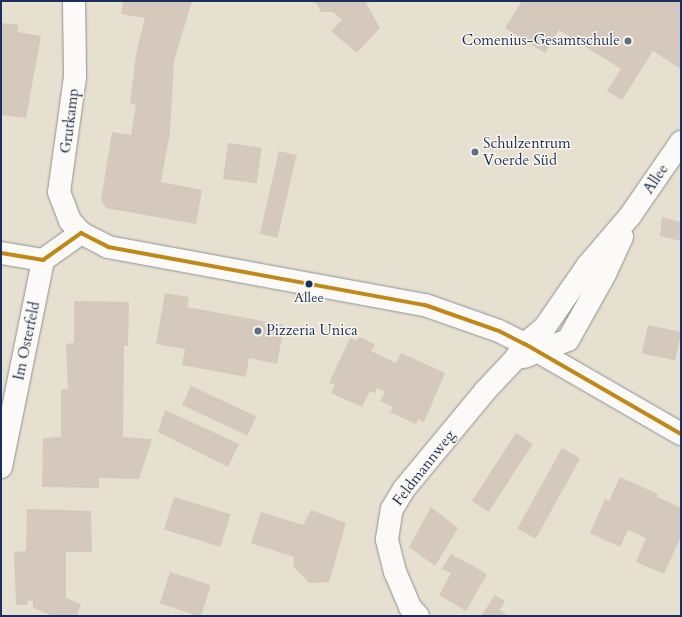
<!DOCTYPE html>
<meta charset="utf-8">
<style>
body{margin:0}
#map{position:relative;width:682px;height:617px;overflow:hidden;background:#e5e0cf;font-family:Cardo,serif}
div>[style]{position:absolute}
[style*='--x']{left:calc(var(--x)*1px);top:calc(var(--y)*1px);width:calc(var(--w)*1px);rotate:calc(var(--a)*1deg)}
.building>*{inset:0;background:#d5c8bc;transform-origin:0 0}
.roads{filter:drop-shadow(0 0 1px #919190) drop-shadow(0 0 1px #919190)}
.minor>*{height:22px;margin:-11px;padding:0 11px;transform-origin:11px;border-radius:11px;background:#fbfaf8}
.tertiary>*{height:22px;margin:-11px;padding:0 11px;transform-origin:11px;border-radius:11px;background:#fbfaf8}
.bus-1>*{height:4px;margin:-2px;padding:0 2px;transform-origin:2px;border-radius:2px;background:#c08818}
.dots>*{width:11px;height:11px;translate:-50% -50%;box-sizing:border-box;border:2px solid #fbf7ec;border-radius:50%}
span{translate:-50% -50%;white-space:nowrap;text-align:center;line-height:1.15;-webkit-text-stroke:3px #fbf7ec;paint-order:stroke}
.bus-label{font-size:14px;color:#1b2f5e}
.poi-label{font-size:15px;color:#1b2f5e}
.right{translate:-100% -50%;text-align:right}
.left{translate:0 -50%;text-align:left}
.street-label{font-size:15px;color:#1b2f5e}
.frame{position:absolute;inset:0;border:2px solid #1b2f5e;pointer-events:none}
</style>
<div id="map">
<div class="building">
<div style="clip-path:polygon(123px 1px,192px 1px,174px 61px,170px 132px,161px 182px,202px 190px,196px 224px,106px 208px,101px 200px,112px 132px,131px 135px,136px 105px,130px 103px,136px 54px,145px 18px,121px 14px)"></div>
<div style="clip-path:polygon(315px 1px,367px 1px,366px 3px,380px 28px,357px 53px,331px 31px,342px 20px,333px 12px,321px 12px)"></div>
<div style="clip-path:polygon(522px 1px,681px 1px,681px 69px,653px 51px,622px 100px,607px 91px,621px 69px,559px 30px,545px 53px,505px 28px)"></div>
<div style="clip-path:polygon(1px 23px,19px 25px,17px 32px,41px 36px,26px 118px,1px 115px)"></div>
<div style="left:228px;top:143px;width:34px;height:36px;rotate:8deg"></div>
<div style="left:279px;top:151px;width:18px;height:85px;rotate:13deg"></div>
<div style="clip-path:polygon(662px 217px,681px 222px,681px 241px,660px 236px)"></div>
<div style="clip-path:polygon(165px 293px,189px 297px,187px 307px,284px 325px,277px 364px,249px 358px,246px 377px,182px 365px,185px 349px,156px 344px)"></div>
<div style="clip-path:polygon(74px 301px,129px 302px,128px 346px,124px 346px,123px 437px,152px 439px,139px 479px,99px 478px,99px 488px,42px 487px,43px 438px,61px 437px,61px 389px,68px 389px,66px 344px,74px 343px)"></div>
<div style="left:648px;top:325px;width:34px;height:29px;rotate:12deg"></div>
<div style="clip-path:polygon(359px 337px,375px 344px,371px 351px,396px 363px,401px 353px,445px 373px,424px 422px,418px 419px,416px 424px,390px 412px,393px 407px,380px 401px,385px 392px,377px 388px,375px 393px,370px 391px,362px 407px,331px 393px,335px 385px,329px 383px,350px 338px,357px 341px)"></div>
<div style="left:191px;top:386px;width:72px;height:21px;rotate:25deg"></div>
<div style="clip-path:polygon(165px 410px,239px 444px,228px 467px,158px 432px)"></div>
<div style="left:516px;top:433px;width:20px;height:81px;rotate:33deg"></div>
<div style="left:562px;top:448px;width:21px;height:92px;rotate:29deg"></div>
<div style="clip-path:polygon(620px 477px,658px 494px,657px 497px,681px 508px,681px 536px,664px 574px,636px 562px,646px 538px,628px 530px,620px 547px,590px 533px,605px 499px,609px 501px)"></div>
<div style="left:174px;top:497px;width:59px;height:34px;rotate:17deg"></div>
<div style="clip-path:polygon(431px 507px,458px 528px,435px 566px,409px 547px)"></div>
<div style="clip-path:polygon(27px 509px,91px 511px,92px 552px,66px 552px,66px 598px,81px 604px,77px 616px,53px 616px,33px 608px,33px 602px,28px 600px,27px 605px,16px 605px,14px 552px,26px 551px)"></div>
<div style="clip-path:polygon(311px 510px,346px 523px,329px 582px,309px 583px,293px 566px,294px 557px,251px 543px,261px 512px,303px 525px)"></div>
<div style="clip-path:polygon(451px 554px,487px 574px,466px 611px,439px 595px,451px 573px,442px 569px)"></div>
<div style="left:170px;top:572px;width:43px;height:33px;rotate:18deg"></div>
<div style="clip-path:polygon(495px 595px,505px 601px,500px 610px,509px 616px,481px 616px)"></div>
</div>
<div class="roads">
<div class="minor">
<div style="--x:1;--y:253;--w:43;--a:9.5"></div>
<div style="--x:524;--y:357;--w:47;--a:-21.1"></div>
<div style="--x:568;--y:340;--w:76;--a:-60.7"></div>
<div style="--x:605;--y:274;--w:41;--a:-65.3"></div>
<div style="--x:1;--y:467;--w:211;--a:-78.5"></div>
<div style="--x:43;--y:260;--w:47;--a:-35.4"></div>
<div style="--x:418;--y:616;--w:12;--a:-132"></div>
<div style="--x:410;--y:607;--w:38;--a:-113"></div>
<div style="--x:395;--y:572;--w:34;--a:-104"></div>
<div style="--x:387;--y:539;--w:30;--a:-81"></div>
<div style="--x:392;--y:509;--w:23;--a:-59"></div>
<div style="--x:404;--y:489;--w:127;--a:-50.4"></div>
<div style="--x:485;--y:391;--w:44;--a:-46.8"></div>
<div style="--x:515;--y:359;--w:18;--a:-56"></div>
<div style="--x:525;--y:344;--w:26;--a:-40"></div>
<div style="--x:545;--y:327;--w:75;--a:-55.3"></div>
<div style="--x:588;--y:265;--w:65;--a:-49.4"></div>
<div style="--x:630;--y:216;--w:90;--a:-55.4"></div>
</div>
<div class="tertiary">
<div style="--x:74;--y:1;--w:76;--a:89.2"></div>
<div style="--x:75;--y:77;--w:116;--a:97.9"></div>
<div style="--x:59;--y:192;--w:31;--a:69"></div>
<div style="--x:70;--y:221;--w:16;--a:47"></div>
<div style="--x:81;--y:233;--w:30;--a:27"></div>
<div style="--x:108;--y:247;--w:322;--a:10.4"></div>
<div style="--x:425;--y:305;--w:78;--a:19.4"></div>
<div style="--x:499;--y:331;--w:29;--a:27"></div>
<div style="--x:525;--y:344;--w:180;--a:30"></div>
</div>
</div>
<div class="bus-1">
<div style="--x:1;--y:253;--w:43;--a:9.5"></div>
<div style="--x:43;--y:260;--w:47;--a:-35.4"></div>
<div style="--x:81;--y:233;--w:30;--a:27"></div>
<div style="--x:108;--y:247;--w:322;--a:10.4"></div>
<div style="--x:425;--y:305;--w:78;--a:19.4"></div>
<div style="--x:499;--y:331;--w:29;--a:27"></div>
<div style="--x:525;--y:344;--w:180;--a:30"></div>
</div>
<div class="dots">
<div style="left:628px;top:41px;background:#626d86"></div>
<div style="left:475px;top:152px;background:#626d86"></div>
<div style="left:309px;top:284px;background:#1b2f5e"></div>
<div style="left:258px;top:331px;background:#626d86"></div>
</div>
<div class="bus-label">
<span style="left:309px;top:298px">Allee</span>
</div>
<div class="poi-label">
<span class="right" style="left:620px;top:41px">Comenius-Gesamtschule</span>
<span class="left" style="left:483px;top:152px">Schulzentrum<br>Voerde Süd</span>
<span class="left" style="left:266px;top:331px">Pizzeria Unica</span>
</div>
<div class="street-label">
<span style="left:70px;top:121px;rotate:-83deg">Grutkamp</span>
<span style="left:656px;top:179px;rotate:-56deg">Allee</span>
<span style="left:27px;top:341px;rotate:-78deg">Im Osterfeld</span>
<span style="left:424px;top:468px;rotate:-52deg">Feldmannweg</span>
</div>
<div class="frame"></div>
</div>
